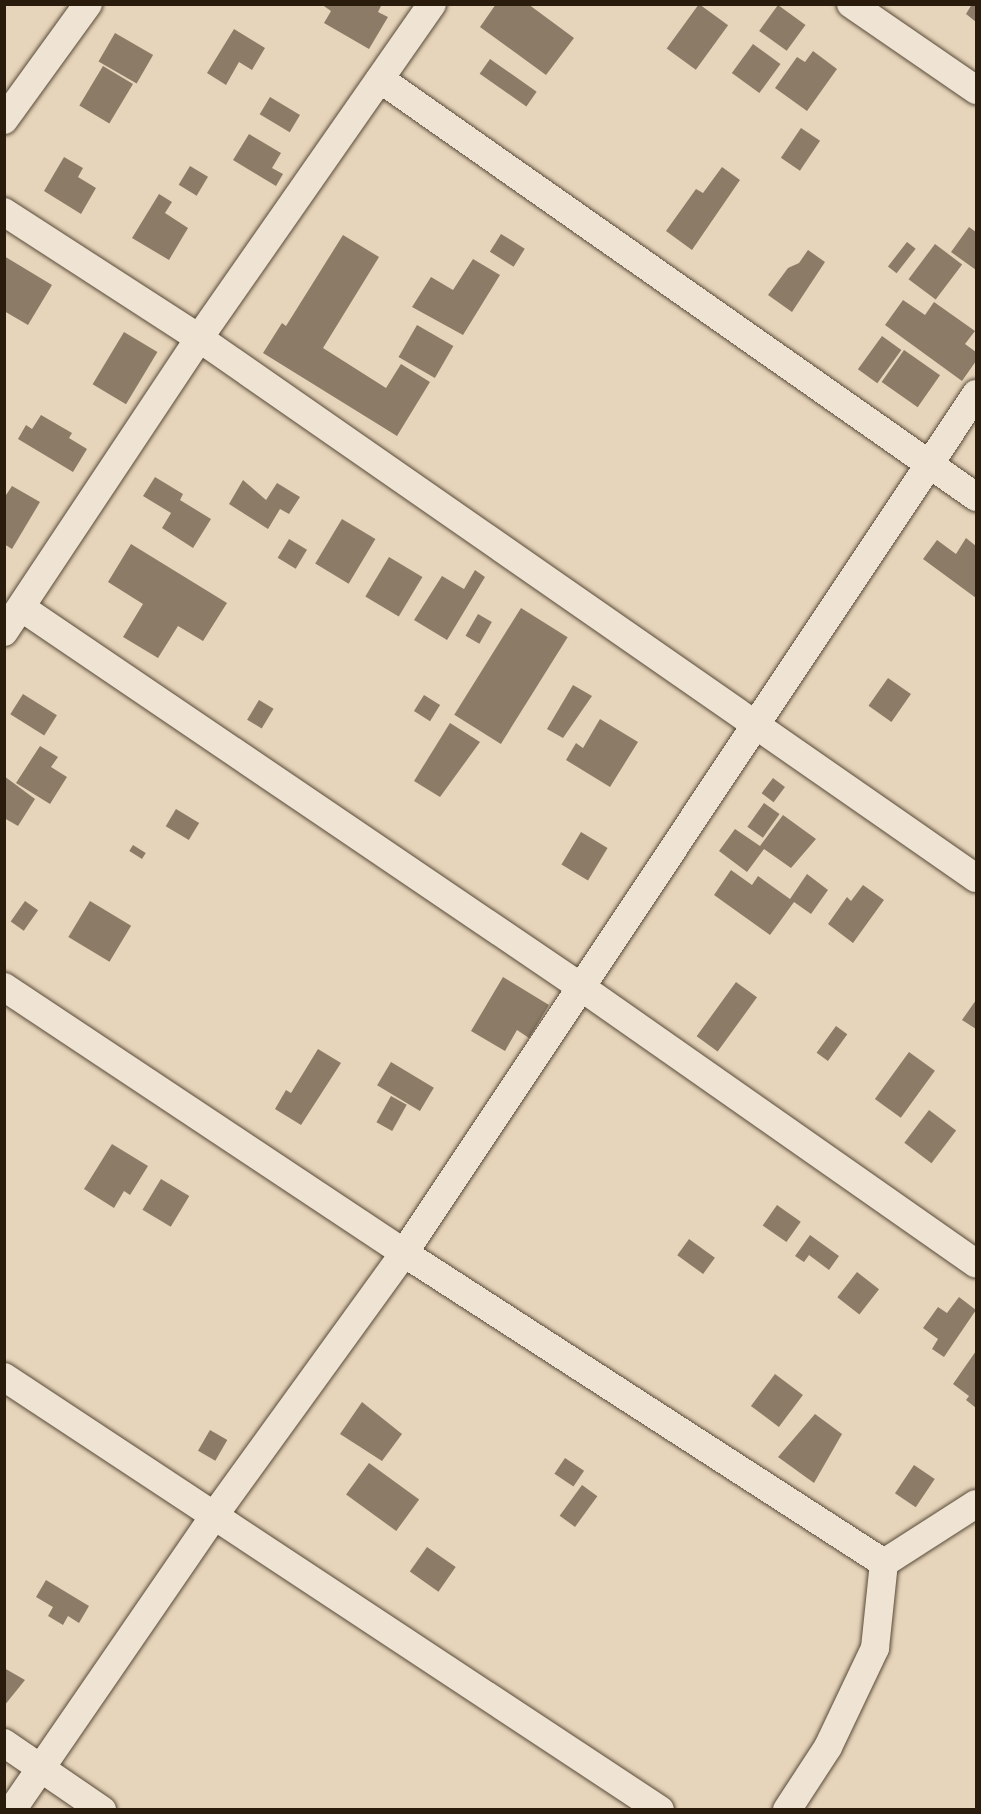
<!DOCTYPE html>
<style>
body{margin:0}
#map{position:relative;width:981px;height:1814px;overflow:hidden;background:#e7d5bb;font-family:"IM FELL Great Primer",serif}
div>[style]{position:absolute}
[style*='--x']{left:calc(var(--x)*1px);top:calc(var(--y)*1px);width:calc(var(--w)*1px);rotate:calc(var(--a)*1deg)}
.building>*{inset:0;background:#8c7c67;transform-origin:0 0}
.roads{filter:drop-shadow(0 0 2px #584a38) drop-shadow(0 0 2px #584a38)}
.minor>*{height:28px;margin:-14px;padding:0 14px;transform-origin:14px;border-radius:14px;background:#efe4d3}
span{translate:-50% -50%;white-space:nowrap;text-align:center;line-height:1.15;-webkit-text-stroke:4.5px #efe4d3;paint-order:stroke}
.frame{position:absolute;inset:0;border:6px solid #291c0d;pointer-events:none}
</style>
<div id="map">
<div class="building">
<div style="clip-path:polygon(321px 4px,382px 4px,378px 12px,388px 17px,369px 49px,324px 23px,331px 11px)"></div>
<div style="clip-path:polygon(496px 4px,528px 4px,574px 38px,546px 75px,480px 27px)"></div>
<div style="left:699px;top:4px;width:36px;height:55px;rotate:36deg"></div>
<div style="clip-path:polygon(972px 4px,976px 4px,976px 22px,966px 14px)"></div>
<div style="left:778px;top:5px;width:34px;height:32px;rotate:36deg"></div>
<div style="clip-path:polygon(234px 29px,265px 48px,252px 70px,239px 62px,226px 85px,207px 73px)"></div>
<div style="left:115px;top:33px;width:44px;height:33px;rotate:30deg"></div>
<div style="left:753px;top:44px;width:34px;height:36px;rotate:36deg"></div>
<div style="clip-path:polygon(813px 51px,837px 69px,807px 111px,775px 88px,797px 57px,805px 62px)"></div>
<div style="left:490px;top:59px;width:57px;height:18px;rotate:35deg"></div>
<div style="left:103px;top:66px;width:35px;height:46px;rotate:31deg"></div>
<div style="left:270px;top:97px;width:35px;height:20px;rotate:31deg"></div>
<div style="left:801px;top:128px;width:23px;height:36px;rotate:34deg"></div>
<div style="clip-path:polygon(249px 134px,281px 153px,272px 168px,283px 174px,276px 186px,233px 160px)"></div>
<div style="clip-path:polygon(64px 157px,83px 168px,78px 177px,96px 188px,81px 214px,44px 191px)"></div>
<div style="left:190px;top:166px;width:21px;height:22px;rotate:31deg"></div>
<div style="clip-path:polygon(722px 167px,740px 180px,692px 250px,666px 231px,696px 189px,703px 193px)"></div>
<div style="clip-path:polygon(159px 194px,172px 202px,165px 213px,188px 228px,169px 260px,132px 238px)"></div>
<div style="clip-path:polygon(969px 227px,976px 232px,976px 270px,951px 252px)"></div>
<div style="left:501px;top:234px;width:28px;height:21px;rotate:32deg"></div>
<div style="clip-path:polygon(343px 235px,379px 257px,323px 348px,386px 388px,401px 364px,430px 382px,397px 436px,263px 353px,282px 323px,286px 326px)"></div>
<div style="left:907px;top:242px;width:11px;height:31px;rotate:38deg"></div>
<div style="left:935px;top:244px;width:34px;height:44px;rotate:37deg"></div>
<div style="clip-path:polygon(808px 250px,825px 262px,792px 312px,768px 295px,788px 268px,799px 263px)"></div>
<div style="clip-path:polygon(4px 256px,52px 285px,28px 325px,4px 311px)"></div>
<div style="clip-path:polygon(473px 259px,500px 275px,463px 335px,412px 307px,431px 277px,453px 290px)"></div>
<div style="clip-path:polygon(903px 300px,925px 315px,934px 302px,975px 331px,965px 344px,976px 352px,976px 361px,962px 381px,885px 325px)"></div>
<div style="left:417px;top:325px;width:42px;height:37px;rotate:30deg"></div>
<div style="left:124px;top:332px;width:39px;height:61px;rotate:31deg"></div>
<div style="left:882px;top:336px;width:24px;height:41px;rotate:36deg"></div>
<div style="left:904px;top:350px;width:44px;height:39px;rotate:35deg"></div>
<div style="clip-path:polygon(41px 415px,72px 433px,69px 438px,87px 449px,73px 472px,18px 439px,26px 425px,32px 429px)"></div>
<div style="clip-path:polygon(155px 477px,183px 494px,180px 500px,211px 519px,193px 548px,162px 528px,171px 513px,143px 496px)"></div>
<div style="clip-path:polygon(243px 480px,266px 500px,277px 483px,300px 497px,289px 514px,280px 509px,268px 529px,229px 504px)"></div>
<div style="clip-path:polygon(12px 486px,40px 502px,12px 549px,4px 544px,4px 498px)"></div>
<div style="left:342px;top:519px;width:39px;height:52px;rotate:31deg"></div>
<div style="clip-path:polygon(966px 538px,976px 546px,976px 598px,923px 559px,937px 540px,956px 554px)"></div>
<div style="left:289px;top:539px;width:21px;height:22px;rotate:31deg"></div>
<div style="clip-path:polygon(131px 544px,227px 603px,203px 641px,178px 626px,158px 658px,123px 637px,143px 604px,108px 582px)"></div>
<div style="left:389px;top:557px;width:39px;height:46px;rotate:31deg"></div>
<div style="clip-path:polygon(475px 570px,485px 577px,447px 640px,414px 620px,442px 576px,464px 589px)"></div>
<div style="left:521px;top:608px;width:55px;height:126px;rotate:32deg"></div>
<div style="left:478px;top:614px;width:16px;height:25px;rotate:30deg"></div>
<div style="left:888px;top:678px;width:28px;height:34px;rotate:35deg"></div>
<div style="clip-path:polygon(573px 685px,592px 696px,563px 738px,547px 729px)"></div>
<div style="left:23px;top:694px;width:40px;height:24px;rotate:32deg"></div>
<div style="left:424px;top:695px;width:19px;height:19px;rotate:32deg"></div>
<div style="left:259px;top:700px;width:17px;height:23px;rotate:31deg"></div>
<div style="clip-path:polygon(600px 719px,638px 742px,610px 787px,566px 760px,576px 743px,583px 748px)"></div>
<div style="clip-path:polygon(450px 723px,480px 742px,440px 797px,414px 781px)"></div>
<div style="clip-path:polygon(40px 746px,58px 757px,51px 767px,67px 777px,50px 804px,16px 783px)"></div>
<div style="clip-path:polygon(4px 776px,35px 799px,18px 826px,4px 818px)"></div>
<div style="left:773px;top:778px;width:15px;height:19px;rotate:37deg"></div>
<div style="left:764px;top:803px;width:19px;height:29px;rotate:35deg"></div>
<div style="left:176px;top:809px;width:27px;height:20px;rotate:31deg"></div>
<div style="clip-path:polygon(783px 815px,816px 839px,791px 868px,764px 849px,747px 872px,719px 851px,735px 829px,760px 846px)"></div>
<div style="left:581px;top:832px;width:31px;height:38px;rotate:31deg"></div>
<div style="left:133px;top:845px;width:15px;height:7px;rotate:32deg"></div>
<div style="clip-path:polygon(731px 870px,752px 885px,758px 876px,790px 899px,807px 874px,828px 890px,811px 914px,794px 902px,770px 935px,714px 895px)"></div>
<div style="clip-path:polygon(863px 885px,884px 900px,853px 943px,828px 924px,847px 897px,851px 901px)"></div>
<div style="left:25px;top:901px;width:16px;height:25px;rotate:35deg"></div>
<div style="left:90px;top:901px;width:48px;height:42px;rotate:31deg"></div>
<div style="clip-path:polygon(503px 977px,549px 1005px,529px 1038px,517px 1030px,505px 1051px,471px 1031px)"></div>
<div style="left:736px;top:982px;width:26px;height:67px;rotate:36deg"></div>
<div style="clip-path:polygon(976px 1000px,976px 1029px,962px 1020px)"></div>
<div style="left:836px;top:1026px;width:14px;height:33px;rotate:36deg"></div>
<div style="clip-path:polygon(318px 1049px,341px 1063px,301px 1125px,275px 1109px,286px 1090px,291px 1093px)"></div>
<div style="left:909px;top:1052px;width:32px;height:58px;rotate:36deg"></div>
<div style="left:391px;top:1062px;width:50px;height:27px;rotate:31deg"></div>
<div style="left:391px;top:1096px;width:18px;height:30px;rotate:29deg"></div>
<div style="left:929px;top:1110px;width:34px;height:41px;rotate:37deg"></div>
<div style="clip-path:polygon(112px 1144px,148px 1166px,130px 1195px,124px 1191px,114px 1208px,84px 1189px)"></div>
<div style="left:161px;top:1179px;width:33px;height:36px;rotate:31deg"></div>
<div style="left:777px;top:1205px;width:29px;height:25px;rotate:35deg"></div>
<div style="clip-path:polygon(810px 1235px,839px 1256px,829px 1270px,809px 1255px,804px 1262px,795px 1256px)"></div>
<div style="left:689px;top:1239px;width:32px;height:20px;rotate:36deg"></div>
<div style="left:857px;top:1272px;width:28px;height:32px;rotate:38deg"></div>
<div style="clip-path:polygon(959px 1297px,976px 1310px,944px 1357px,932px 1349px,938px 1339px,923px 1328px,938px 1307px,947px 1313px)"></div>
<div style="clip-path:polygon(976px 1351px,976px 1408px,966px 1400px,969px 1396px,953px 1384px)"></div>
<div style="left:775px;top:1374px;width:35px;height:40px;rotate:37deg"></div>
<div style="clip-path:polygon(362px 1402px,402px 1434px,382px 1461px,340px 1434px)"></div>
<div style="clip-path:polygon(815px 1414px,842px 1434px,814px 1483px,778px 1457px)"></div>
<div style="left:210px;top:1430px;width:20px;height:24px;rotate:30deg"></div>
<div style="left:565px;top:1458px;width:23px;height:19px;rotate:34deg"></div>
<div style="left:369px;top:1463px;width:62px;height:39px;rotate:36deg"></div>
<div style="left:914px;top:1465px;width:25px;height:34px;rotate:34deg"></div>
<div style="left:582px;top:1485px;width:19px;height:38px;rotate:36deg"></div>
<div style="left:427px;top:1547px;width:35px;height:30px;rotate:35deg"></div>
<div style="clip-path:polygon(46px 1580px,89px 1606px,79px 1623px,68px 1616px,63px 1625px,48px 1616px,53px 1607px,36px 1597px)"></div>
<div style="clip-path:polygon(4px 1668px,25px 1680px,4px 1706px)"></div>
</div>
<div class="roads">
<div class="minor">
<div style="--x:851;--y:4;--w:152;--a:34.5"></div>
<div style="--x:380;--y:79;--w:728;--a:35.04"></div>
<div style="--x:4;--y:120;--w:143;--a:-54.1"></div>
<div style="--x:4;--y:212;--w:232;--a:32.9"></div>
<div style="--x:199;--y:338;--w:946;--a:34.8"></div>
<div style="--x:22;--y:608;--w:675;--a:34.14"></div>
<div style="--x:581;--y:987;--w:482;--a:35"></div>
<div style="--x:4;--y:632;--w:353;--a:-56.4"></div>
<div style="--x:199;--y:338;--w:407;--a:-55.1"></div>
<div style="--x:4;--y:987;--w:480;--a:33.6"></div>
<div style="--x:404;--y:1253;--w:571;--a:32.86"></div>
<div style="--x:4;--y:1377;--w:786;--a:33.43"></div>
<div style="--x:4;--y:1743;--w:119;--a:34.4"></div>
<div style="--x:12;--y:1810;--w:355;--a:-55.5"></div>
<div style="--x:213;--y:1517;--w:326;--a:-54.1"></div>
<div style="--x:404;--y:1253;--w:1032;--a:-56.34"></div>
<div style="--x:787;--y:1810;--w:75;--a:-56.9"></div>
<div style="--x:828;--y:1747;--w:110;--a:-64.6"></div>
<div style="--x:875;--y:1648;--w:85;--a:-84"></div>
<div style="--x:884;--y:1563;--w:109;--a:-32.7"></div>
</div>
</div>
<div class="frame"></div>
</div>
